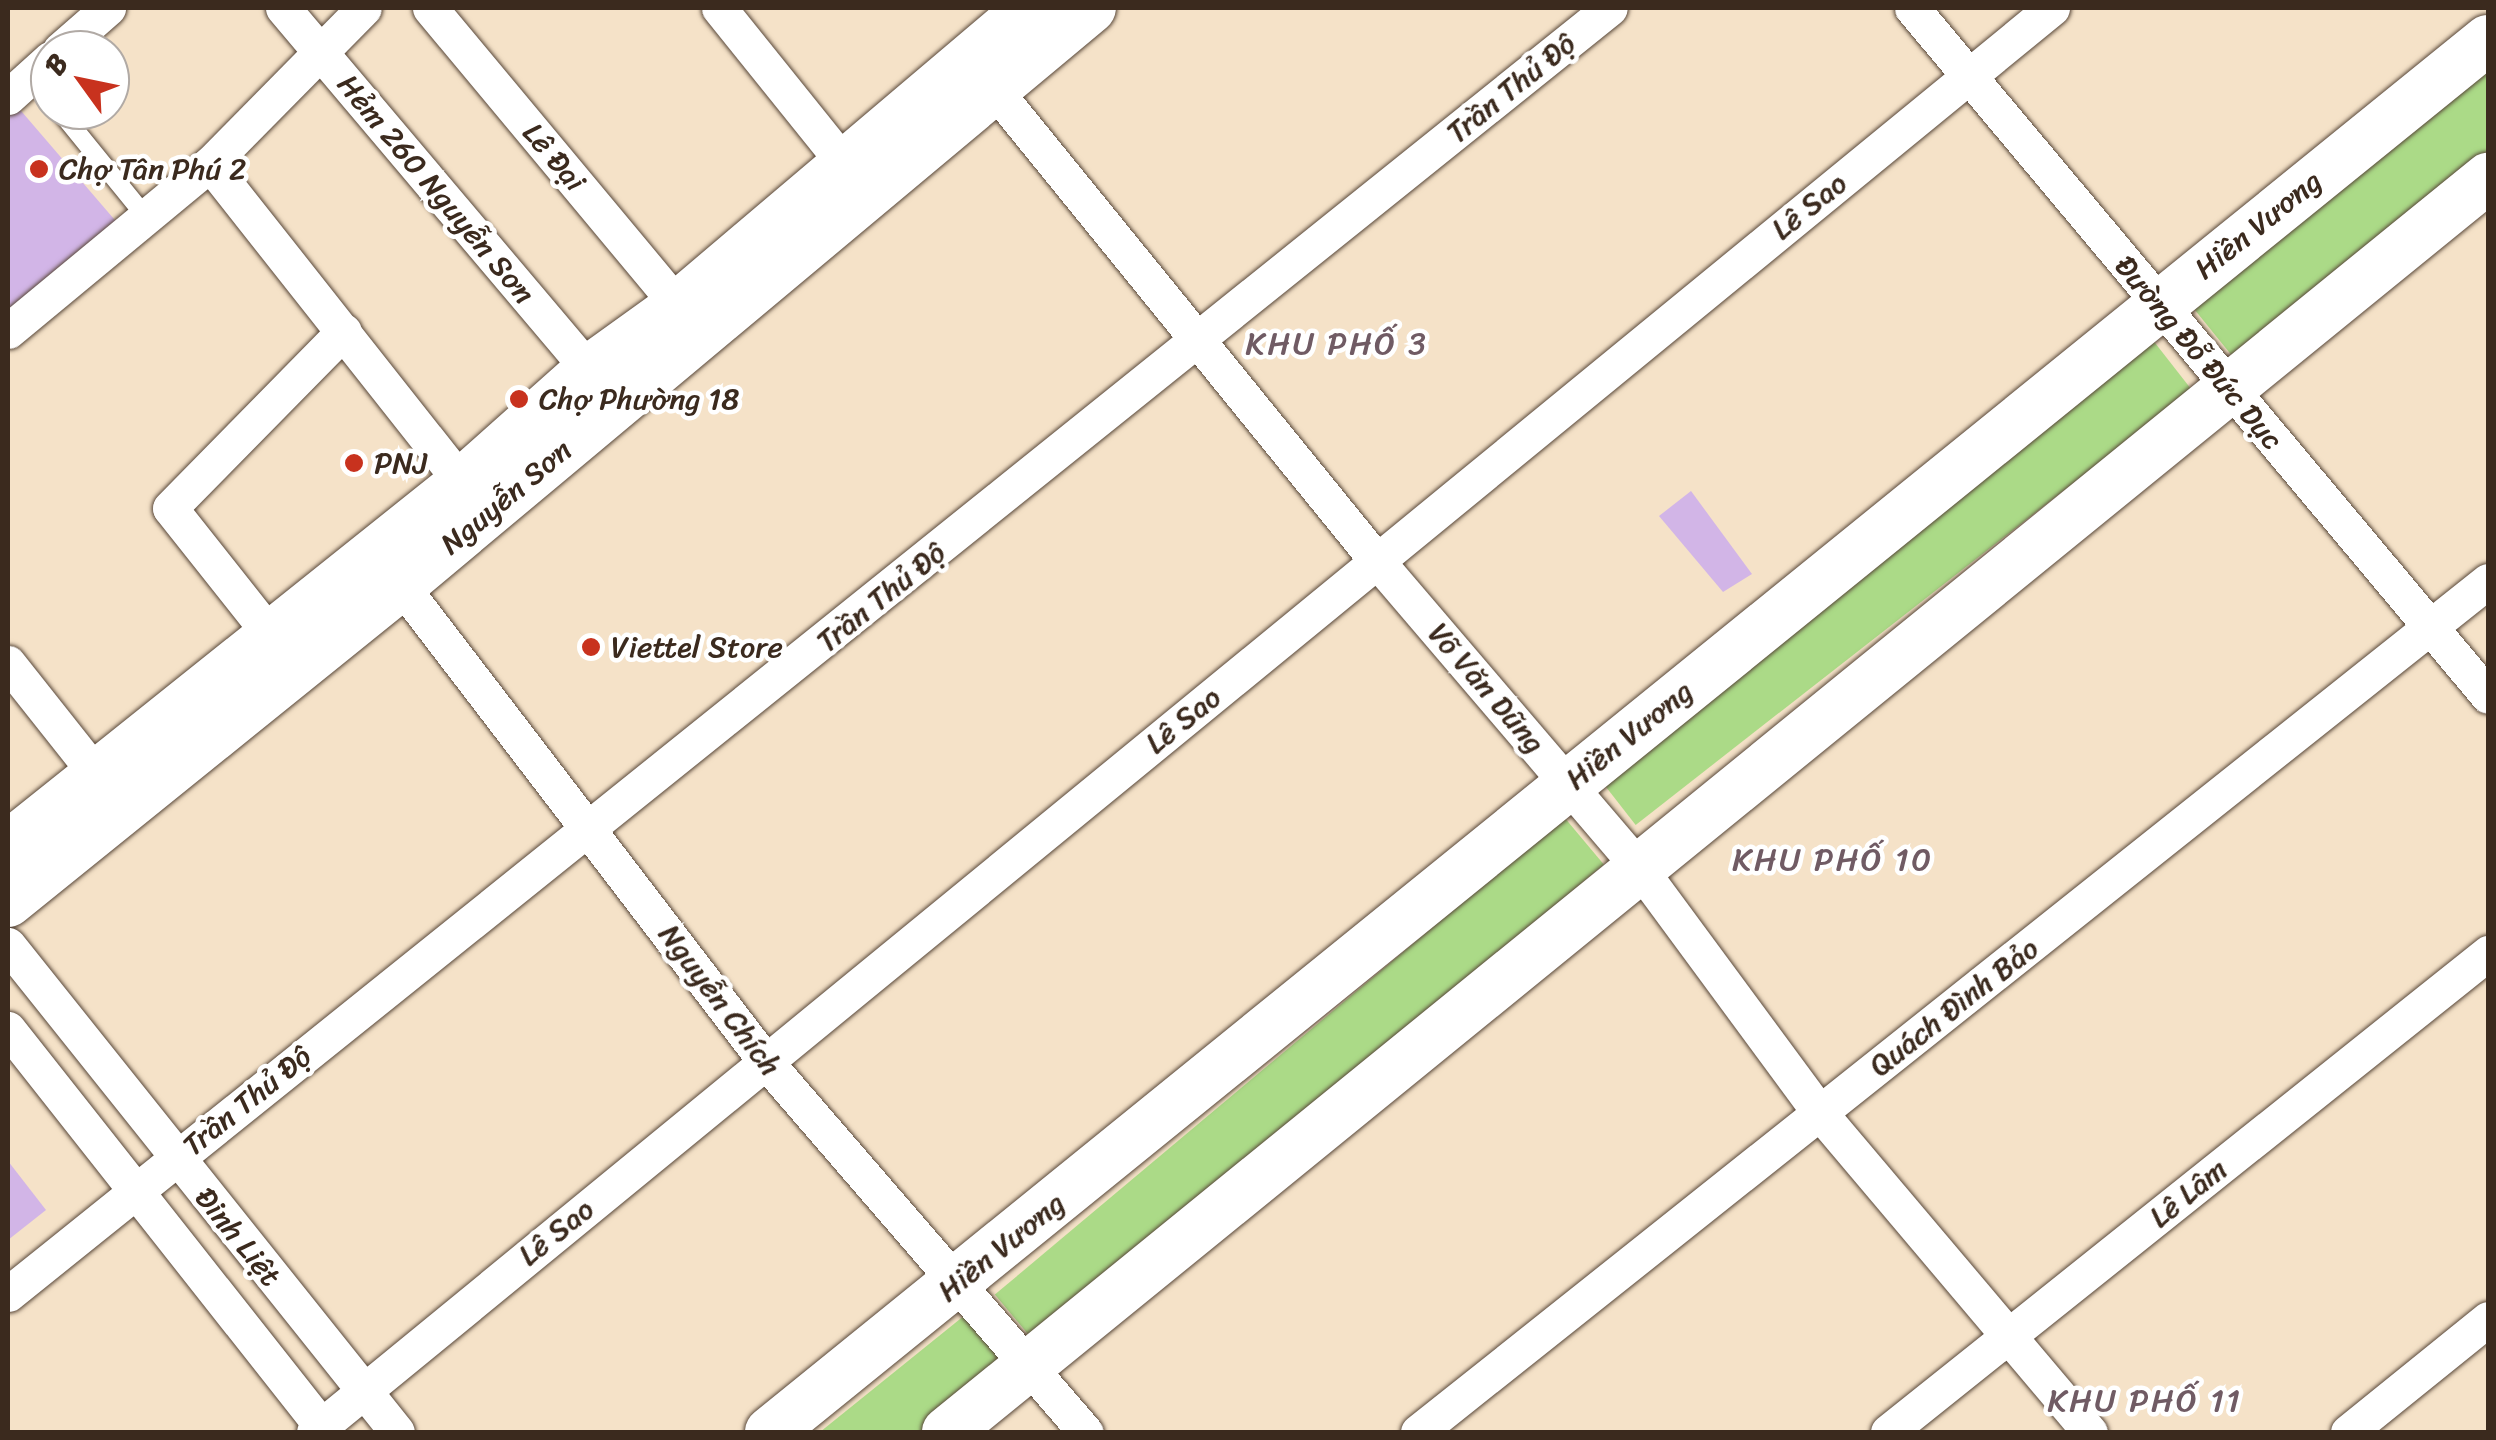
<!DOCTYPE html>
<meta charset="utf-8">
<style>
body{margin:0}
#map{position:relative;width:2496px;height:1440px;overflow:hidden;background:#f5e2c8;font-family:Sriracha,sans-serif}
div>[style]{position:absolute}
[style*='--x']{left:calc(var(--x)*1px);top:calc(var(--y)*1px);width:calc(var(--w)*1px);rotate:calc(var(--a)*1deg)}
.green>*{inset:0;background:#abda87;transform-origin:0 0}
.building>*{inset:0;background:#d2b5e7}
.roads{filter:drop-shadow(0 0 2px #574638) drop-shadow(0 0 2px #574638)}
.lane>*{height:18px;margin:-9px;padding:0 9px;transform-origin:9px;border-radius:9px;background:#fff}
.street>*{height:35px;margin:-17.5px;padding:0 17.5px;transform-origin:17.5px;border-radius:17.5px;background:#fff}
.secondary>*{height:50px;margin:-25px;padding:0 25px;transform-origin:25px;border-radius:25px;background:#fff}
.dots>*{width:28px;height:28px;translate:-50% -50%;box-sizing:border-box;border:5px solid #fff;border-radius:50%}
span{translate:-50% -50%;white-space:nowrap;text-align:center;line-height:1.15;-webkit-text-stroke:9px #fff;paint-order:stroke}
.street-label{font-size:30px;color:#3b2a1e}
.poi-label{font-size:30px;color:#3b2a1e}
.left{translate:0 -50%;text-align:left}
.neighbourhood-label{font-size:32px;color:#705b64;letter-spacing:2.5px}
.frame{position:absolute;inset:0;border:10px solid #3b2a1e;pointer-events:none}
.north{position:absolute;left:30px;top:30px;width:100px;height:100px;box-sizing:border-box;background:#fff;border:2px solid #b1aaa5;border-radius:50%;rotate:303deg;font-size:28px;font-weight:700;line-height:40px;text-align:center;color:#3b2a1e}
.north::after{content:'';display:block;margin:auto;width:35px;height:45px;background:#c8321e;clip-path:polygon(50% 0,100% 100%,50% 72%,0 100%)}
</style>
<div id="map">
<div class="green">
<div style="clip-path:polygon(2488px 61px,2488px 150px,2233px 357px,2190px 304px)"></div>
<div style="left:2152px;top:339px;width:65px;height:706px;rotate:52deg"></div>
<div style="left:1564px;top:817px;width:62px;height:743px;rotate:50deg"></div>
<div style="clip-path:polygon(965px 1315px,1006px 1366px,924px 1432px,820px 1432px)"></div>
</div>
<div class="building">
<div style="clip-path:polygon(16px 105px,120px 226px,8px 316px,8px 111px)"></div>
<div style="clip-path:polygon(1691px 491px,1752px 574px,1723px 592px,1659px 516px)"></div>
<div style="clip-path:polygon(8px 1161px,46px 1210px,8px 1240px)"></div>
</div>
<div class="roads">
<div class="lane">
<div style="--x:32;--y:77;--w:28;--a:51"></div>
<div style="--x:59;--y:110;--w:138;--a:50.9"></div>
</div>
<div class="street">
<div style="--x:283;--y:8;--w:474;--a:49.8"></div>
<div style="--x:430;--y:8;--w:388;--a:50.2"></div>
<div style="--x:719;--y:8;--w:222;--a:51.2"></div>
<div style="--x:1912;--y:8;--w:897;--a:50.06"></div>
<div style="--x:60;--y:50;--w:64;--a:-41.2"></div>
<div style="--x:993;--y:88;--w:609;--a:50.93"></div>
<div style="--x:1377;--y:561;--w:400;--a:49.5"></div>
<div style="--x:1637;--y:865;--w:308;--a:53.6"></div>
<div style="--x:1820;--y:1113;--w:418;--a:49.8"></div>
<div style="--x:8;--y:97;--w:57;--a:-42.1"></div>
<div style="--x:210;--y:164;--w:407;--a:51.7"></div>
<div style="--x:8;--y:331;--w:262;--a:-39.6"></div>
<div style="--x:210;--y:164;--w:219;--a:-45.4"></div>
<div style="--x:388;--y:568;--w:622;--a:52.58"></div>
<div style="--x:766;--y:1062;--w:489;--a:49.2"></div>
<div style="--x:269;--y:633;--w:159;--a:-128.4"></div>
<div style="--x:170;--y:508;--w:248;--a:-45.5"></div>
<div style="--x:8;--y:663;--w:142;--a:51.6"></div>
<div style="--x:8;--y:945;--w:623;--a:51.38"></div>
<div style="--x:8;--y:1029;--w:513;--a:51.72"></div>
<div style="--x:8;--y:1294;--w:2054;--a:-38.76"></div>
<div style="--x:314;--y:1432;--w:2247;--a:-39.33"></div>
<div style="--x:1418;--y:1432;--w:1367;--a:-38.5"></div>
<div style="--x:1888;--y:1432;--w:768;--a:-38.6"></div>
<div style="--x:2348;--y:1432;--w:180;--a:-38.9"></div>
</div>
<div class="secondary">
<div style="--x:8;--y:846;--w:581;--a:-38.64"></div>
<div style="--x:462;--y:483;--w:170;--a:-41.7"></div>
<div style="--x:589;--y:370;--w:110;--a:-35.7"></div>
<div style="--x:678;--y:306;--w:461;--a:-40.3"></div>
<div style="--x:8;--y:902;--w:506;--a:-38.91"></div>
<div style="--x:402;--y:584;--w:898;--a:-39.9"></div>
<div style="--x:770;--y:1432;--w:2211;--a:-39.02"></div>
<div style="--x:947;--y:1432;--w:1987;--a:-39.14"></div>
</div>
</div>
<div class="dots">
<div style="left:39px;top:169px;background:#c8321e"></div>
<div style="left:519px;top:399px;background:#c8321e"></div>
<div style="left:354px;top:463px;background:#c8321e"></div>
<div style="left:591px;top:647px;background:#c8321e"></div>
</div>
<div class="street-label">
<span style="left:1511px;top:88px;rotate:-39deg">Trần Thủ Độ</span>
<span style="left:554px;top:157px;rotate:50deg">Lê Đại</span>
<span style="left:436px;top:189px;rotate:50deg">Hẻm 260 Nguyễn Sơn</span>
<span style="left:1809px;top:206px;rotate:-39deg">Lê Sao</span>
<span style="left:2258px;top:225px;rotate:-39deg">Hiền Vương</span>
<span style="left:2199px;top:353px;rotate:50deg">Đường Đỗ Đức Dục</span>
<span style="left:506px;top:497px;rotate:-40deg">Nguyễn Sơn</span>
<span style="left:881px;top:597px;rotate:-39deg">Trần Thủ Độ</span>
<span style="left:1487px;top:688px;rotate:49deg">Võ Văn Dũng</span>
<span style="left:1183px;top:720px;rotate:-39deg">Lê Sao</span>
<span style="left:1629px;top:735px;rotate:-39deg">Hiền Vương</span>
<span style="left:720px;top:1000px;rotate:53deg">Nguyễn Chích</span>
<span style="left:1954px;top:1007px;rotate:-38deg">Quách Đình Bảo</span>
<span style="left:247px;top:1101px;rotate:-39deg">Trần Thủ Độ</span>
<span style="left:2188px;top:1193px;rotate:-39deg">Lê Lâm</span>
<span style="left:556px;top:1232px;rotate:-39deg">Lê Sao</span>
<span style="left:238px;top:1237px;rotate:51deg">Đinh Liệt</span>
<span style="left:1001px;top:1247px;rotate:-39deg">Hiền Vương</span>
</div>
<div class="poi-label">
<span class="left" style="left:59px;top:169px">Chợ Tân Phú 2</span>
<span class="left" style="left:539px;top:399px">Chợ Phường 18</span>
<span class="left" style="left:374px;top:463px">PNJ</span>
<span class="left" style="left:611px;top:647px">Viettel Store</span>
</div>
<div class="neighbourhood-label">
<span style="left:1337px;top:344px">KHU PHỐ 3</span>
<span style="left:1833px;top:860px">KHU PHỐ 10</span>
<span style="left:2145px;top:1401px">KHU PHỐ 11</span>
</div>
<div class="frame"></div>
<div class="north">B</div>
</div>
